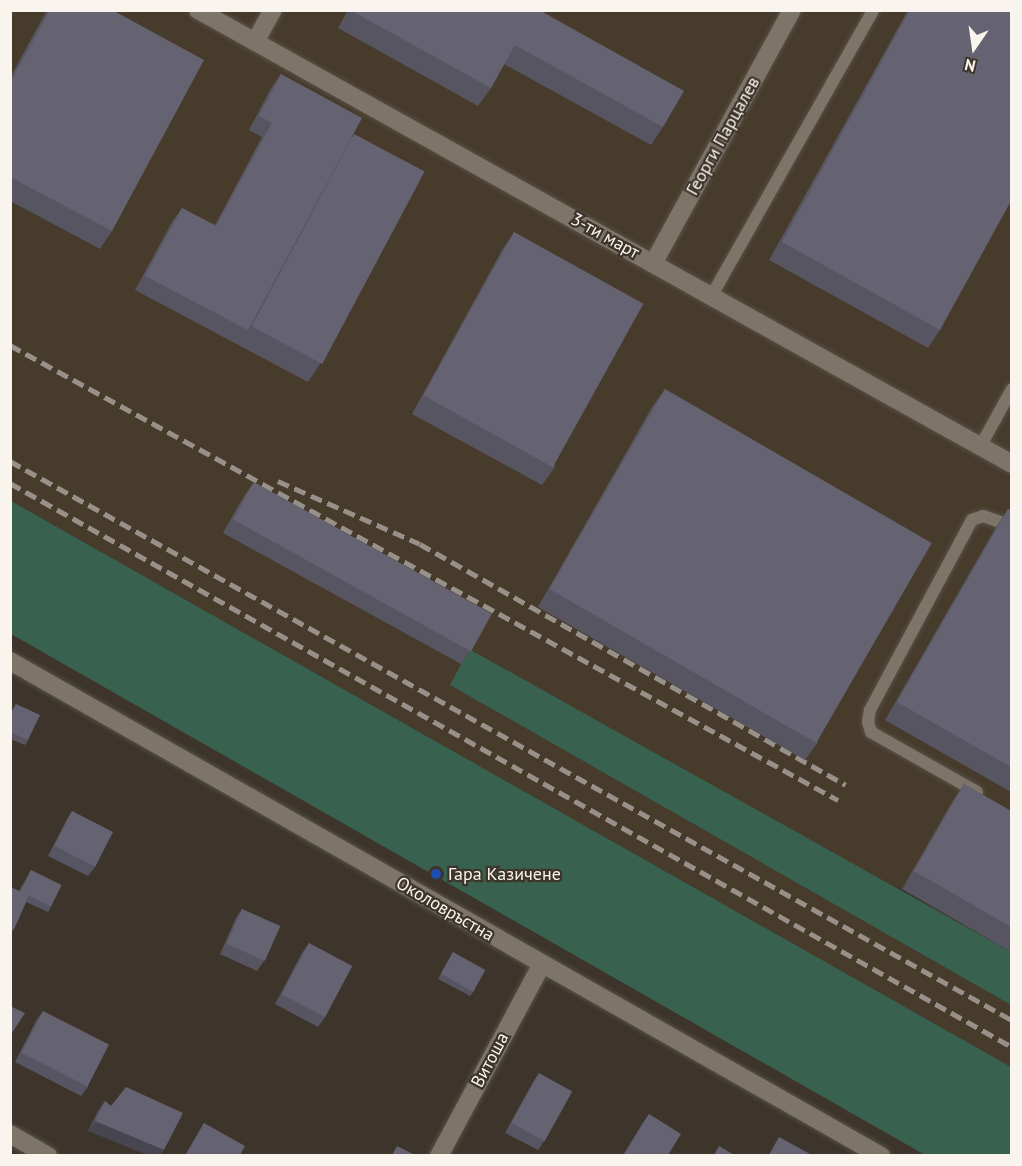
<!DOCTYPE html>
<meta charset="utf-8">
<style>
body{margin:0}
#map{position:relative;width:1022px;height:1166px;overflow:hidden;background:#3d352b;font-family:"PT Sans",sans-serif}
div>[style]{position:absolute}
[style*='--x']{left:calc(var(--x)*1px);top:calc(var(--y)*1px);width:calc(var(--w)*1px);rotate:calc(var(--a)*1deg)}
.built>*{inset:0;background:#473b2b}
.green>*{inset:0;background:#38614f}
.roads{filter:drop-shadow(0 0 2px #575147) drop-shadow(0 0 2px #575147)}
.lane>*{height:12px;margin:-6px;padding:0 6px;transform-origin:6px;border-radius:6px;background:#7e7569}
.street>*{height:18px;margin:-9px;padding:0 9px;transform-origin:9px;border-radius:9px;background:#7e7569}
.rail>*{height:4.5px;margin-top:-2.25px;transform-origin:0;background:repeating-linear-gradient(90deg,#989189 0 12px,transparent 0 18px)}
.wall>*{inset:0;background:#575561}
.shaded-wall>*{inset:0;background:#47454f}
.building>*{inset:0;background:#656371;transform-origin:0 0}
.dots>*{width:16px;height:16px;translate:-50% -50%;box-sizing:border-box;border:3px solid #3d352b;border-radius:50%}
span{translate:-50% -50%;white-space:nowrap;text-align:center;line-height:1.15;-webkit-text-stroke:4.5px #3d352b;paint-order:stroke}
.street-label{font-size:18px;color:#f9f4ed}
.poi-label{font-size:18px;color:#f9f4ed}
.left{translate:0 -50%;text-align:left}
.frame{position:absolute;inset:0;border:12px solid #f9f4ed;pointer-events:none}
.north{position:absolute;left:944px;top:18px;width:60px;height:60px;-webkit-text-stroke:4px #3d352b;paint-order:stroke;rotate:193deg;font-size:16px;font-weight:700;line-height:24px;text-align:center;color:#f9f4ed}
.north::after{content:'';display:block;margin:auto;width:21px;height:27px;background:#f9f4ed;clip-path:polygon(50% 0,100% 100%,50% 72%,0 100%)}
</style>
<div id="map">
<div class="built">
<div style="clip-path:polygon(11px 11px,1011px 11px,1011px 952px,902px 889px,450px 685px,1011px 1005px,1011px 1067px,11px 501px)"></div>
</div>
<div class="green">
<div style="clip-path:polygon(11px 501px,1011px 1067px,1011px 1155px,925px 1155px,11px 634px)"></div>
<div style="clip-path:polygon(469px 649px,1011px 952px,1011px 1005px,450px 685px)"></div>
</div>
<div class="roads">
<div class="lane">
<div style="--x:712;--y:295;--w:327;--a:-60.5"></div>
<div style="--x:980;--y:447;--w:66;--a:-61.1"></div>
<div style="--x:977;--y:792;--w:122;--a:-150.5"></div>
<div style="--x:871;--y:732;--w:10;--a:-107"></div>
<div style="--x:868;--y:722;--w:12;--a:-81"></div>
<div style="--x:870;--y:710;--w:216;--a:-61.8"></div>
<div style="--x:972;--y:520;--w:12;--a:-20"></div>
<div style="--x:983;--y:516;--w:31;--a:19"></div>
</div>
<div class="street">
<div style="--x:198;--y:10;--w:932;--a:29.15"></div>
<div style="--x:255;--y:42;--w:37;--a:-61"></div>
<div style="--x:654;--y:262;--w:287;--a:-61.3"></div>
<div style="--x:10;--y:661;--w:1002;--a:29.61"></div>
<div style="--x:10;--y:1134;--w:44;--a:30.1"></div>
<div style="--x:439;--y:1156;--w:218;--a:-61.8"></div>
</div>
</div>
<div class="rail">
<div style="--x:10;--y:345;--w:945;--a:28.79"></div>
<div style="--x:10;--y:461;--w:1147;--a:29.16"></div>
<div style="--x:278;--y:481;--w:155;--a:23.9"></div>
<div style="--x:420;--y:544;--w:489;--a:29.5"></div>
<div style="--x:10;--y:483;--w:1150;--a:29.37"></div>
</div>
<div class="wall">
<div style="clip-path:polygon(47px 10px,112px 10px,112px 231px,100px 249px,10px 201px,10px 78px)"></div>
<div style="clip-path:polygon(348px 10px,539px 10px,663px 127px,651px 145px,504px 64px,491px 88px,478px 106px,338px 28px)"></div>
<div style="clip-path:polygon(908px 10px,1011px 10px,940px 330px,928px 348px,769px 260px)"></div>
<div style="clip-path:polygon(281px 74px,352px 137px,320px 364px,308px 382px,135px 290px,172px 222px,182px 208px,215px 225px,262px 137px,249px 130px,271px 88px)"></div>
<div style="clip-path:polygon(514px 232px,555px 467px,542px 485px,412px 414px,502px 250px)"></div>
<div style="clip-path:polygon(665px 389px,818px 742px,805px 760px,538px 607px,652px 407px)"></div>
<div style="clip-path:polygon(254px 482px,471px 650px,461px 664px,223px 533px,244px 496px)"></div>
<div style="clip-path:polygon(1008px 509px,1011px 510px,1011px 792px,885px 720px,996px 527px)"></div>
<div style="clip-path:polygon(16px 704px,28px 740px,25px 745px,10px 739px,10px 713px)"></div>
<div style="clip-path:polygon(964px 784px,1011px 811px,1011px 952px,902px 889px,952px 802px)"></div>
<div style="clip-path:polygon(72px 811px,95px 867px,88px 876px,48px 856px,66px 821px)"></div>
<div style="clip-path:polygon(31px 870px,51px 907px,48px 912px,26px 902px,14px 929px,10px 934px,10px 887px,19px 891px)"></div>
<div style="clip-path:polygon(242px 909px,264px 961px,257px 971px,220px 954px,236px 918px)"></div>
<div style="clip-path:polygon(309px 943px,325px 1017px,318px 1027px,275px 1004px,302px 953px)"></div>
<div style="clip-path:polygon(453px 952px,474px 991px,470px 996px,438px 979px)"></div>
<div style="clip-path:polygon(43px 1011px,88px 1087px,81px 1096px,15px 1062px,36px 1021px)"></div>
<div style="clip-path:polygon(539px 1073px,545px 1140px,538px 1150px,505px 1133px,533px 1082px)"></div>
<div style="clip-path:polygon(105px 1101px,111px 1106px,183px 1113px,88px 1131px,98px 1111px)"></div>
<div style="clip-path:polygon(649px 1114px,668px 1155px,623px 1155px,642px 1124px)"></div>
<div style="clip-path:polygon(204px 1123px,240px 1155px,185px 1155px,198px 1133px)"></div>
</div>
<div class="shaded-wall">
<div style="clip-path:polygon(95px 1121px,164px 1150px,160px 1155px,147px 1155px,88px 1131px)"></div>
</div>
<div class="building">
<div style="clip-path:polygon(50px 10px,112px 10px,204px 60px,112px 231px,10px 177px,10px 83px)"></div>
<div style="clip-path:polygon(350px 10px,539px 10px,684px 91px,663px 127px,515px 45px,491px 88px)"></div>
<div style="clip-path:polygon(910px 10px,1011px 10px,1011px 201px,940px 330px,782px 242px)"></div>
<div style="clip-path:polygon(281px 74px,362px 118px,248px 330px,145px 276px,182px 208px,216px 226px,272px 123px,259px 116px)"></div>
<div style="left:354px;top:134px;width:80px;height:218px;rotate:28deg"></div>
<div style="left:514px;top:232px;width:148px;height:187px;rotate:29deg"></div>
<div style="left:665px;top:389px;width:308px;height:231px;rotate:30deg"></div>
<div style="left:254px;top:482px;width:272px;height:43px;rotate:29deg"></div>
<div style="clip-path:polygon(1008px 509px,1011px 510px,1011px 767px,897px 702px)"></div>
<div style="clip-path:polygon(16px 704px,40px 715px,28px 740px,10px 732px,10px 716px)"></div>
<div style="clip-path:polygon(964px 784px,1011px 811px,1011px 927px,914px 871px)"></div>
<div style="left:72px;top:811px;width:46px;height:39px;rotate:27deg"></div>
<div style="left:31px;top:870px;width:34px;height:24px;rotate:26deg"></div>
<div style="clip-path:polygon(10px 887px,29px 895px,14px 929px,10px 928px)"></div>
<div style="left:242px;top:909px;width:42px;height:38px;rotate:24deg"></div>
<div style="left:309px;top:943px;width:49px;height:58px;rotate:28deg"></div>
<div style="left:453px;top:952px;width:37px;height:25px;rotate:29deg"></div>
<div style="clip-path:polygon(10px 1006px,25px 1013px,10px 1036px)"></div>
<div style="left:43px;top:1011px;width:74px;height:47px;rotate:27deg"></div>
<div style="left:539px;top:1073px;width:38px;height:57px;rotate:29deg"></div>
<div style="clip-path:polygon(126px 1087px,183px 1113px,164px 1150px,95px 1121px,105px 1101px,111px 1106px)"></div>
<div style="clip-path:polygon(649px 1114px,681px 1134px,668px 1155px,624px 1155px)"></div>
<div style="clip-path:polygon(204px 1123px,245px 1146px,240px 1155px,186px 1155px)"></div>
<div style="clip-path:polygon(779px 1137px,812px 1155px,769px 1155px)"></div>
<div style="clip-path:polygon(397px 1146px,415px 1155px,392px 1155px)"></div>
<div style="clip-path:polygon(719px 1146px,734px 1155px,714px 1155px)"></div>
</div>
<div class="dots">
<div style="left:436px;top:874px;background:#1a4fb4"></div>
</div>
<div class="street-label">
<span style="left:723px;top:136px;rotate:-61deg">Георги Парцалев</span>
<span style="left:605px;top:236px;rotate:29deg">3-ти март</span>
<span style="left:445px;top:909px;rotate:30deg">Околовръстна</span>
<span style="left:490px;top:1060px;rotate:-62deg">Витоша</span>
</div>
<div class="poi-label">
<span class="left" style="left:448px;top:874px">Гара Казичене</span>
</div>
<div class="frame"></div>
<div class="north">N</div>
</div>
